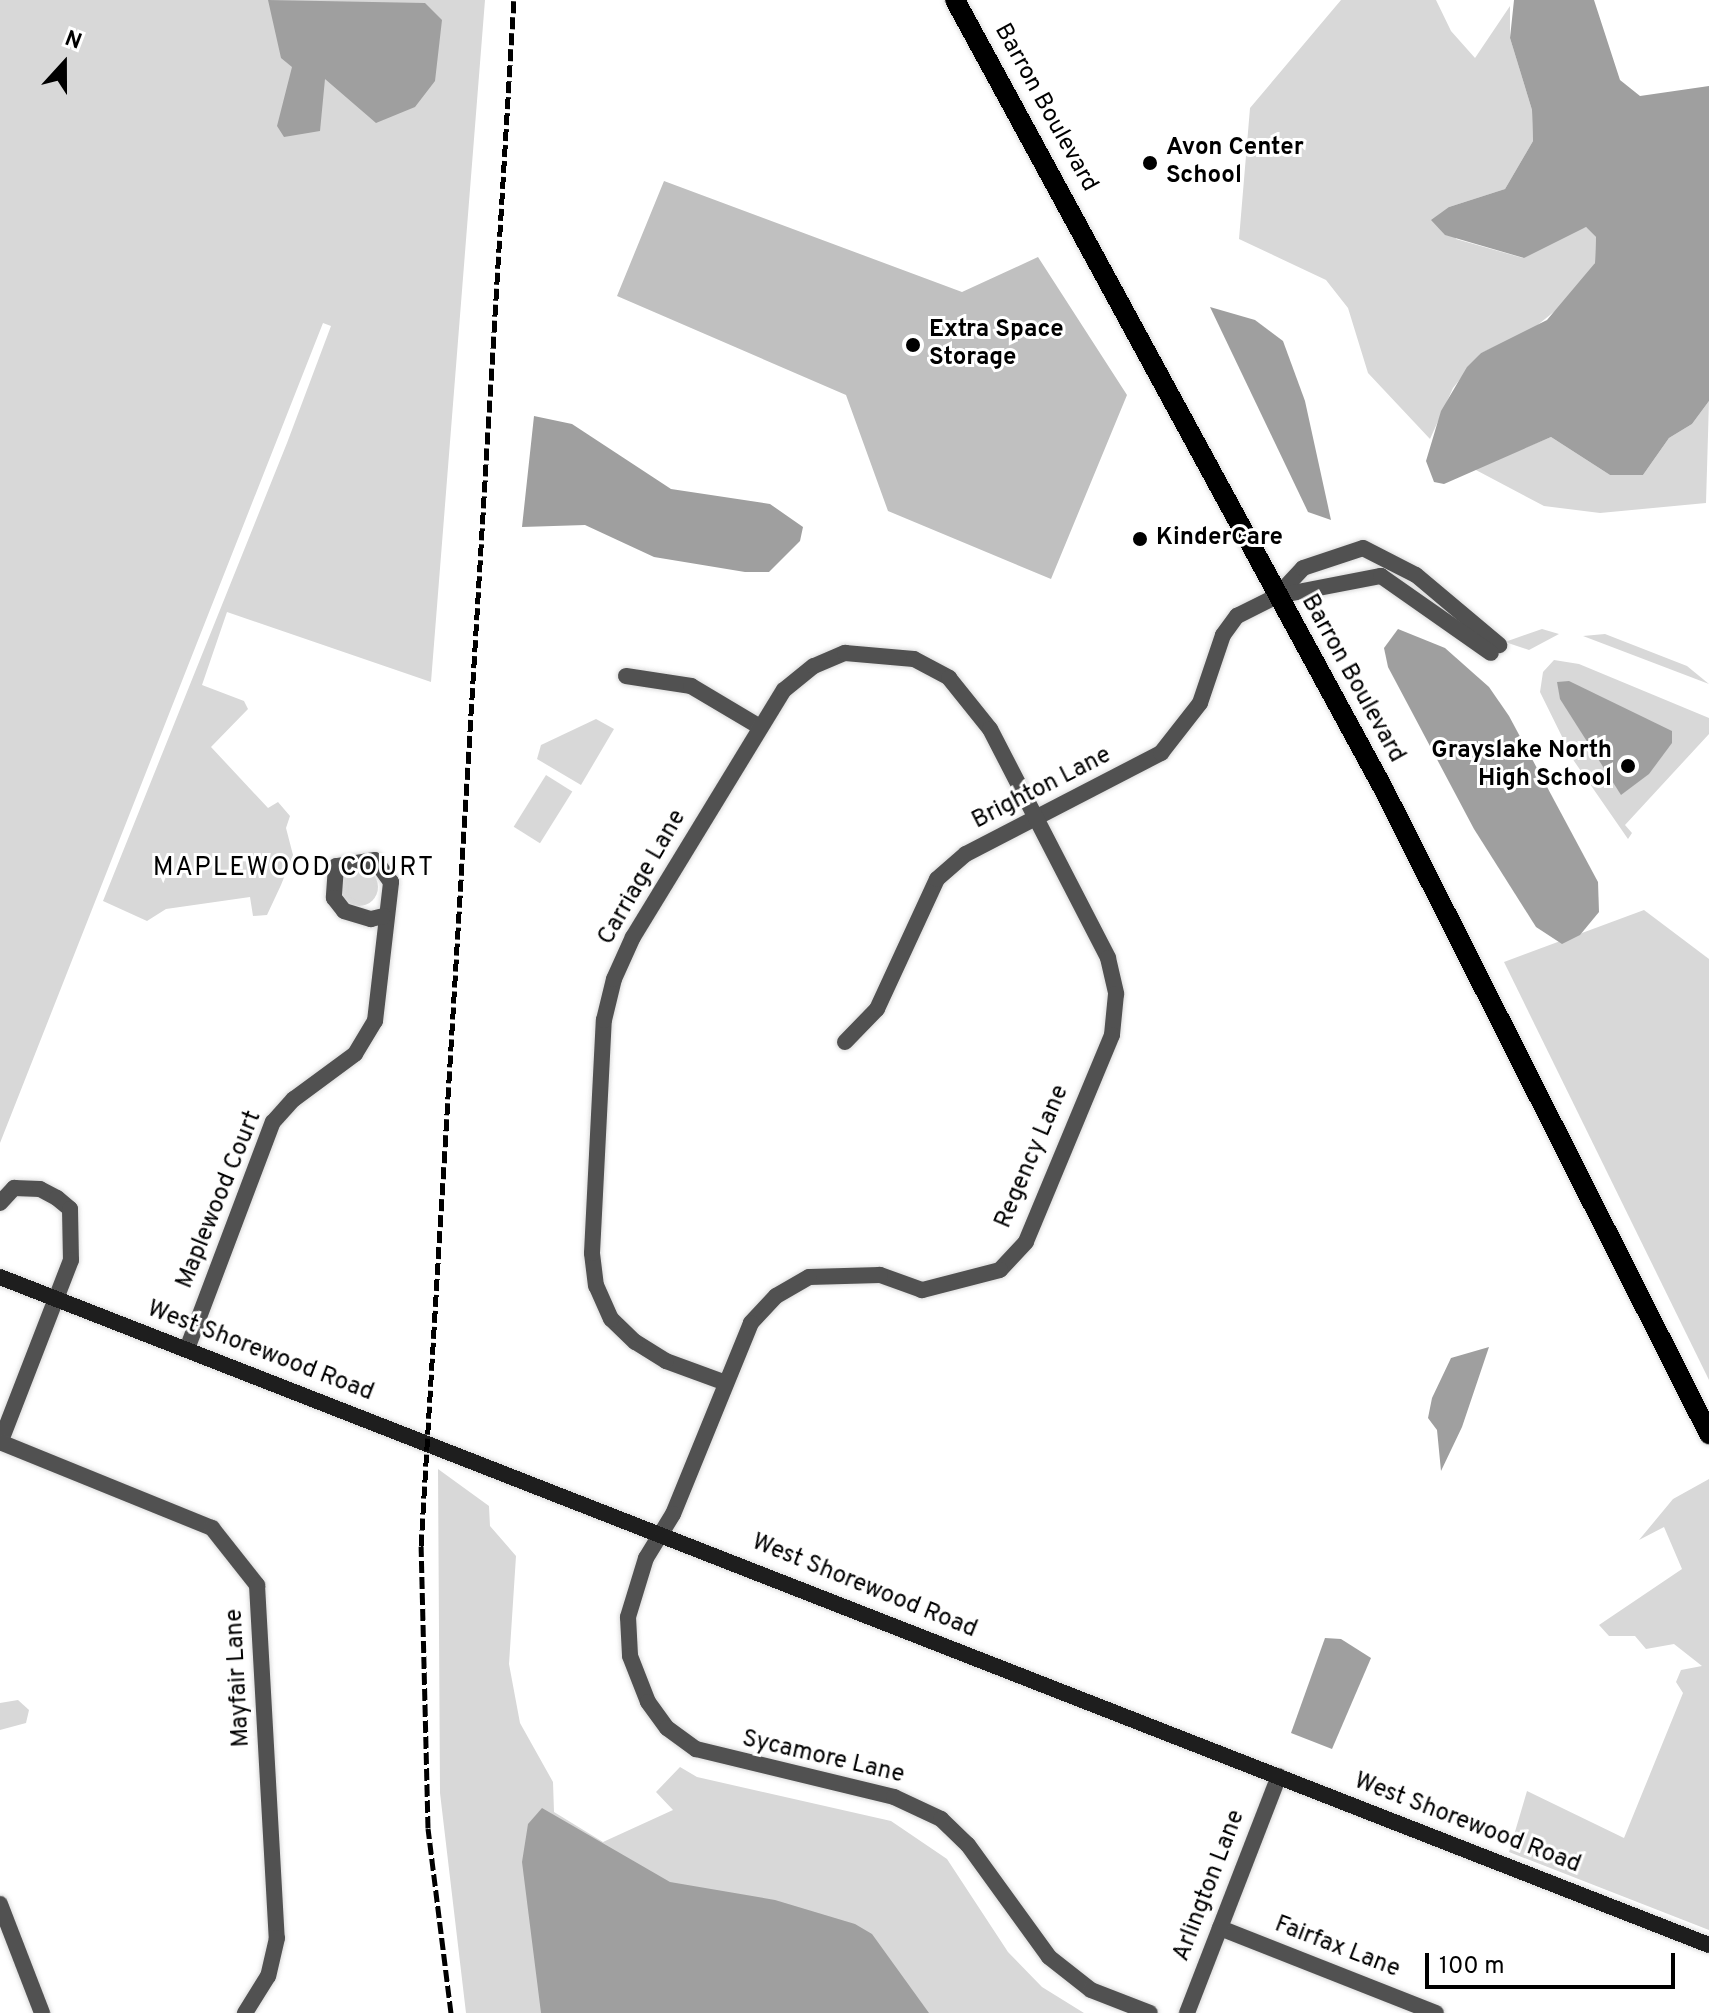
<!DOCTYPE html>
<style>
body{margin:0}
#map{position:relative;width:1709px;height:2013px;overflow:hidden;background:#fff;font-family:Overpass,sans-serif}
div>[style]{position:absolute}
[style*='--x']{left:calc(var(--x)*1px);top:calc(var(--y)*1px);width:calc(var(--w)*1px);rotate:calc(var(--a)*1deg)}
.green>*{inset:0;background:#d8d8d8;transform-origin:0 0}
.round{border-radius:50%}
.water>*{inset:0;background:#9f9f9f}
.building>*{inset:0;background:#c0c0c0}
.roads{filter:drop-shadow(0 0 2px #dbdbdb) drop-shadow(0 0 2px #dbdbdb)}
.minor>*{height:16px;margin:-8px;padding:0 8px;transform-origin:8px;border-radius:8px;background:#515151}
.secondary>*{height:16px;margin:-8px;padding:0 8px;transform-origin:8px;border-radius:8px;background:#1e1e1e}
.primary>*{height:20px;margin:-10px;padding:0 10px;transform-origin:10px;border-radius:10px;background:#000}
.rail>*{height:5px;margin-top:-2.5px;transform-origin:0;background:repeating-linear-gradient(90deg,#000 0 12px,transparent 0 16px)}
.dots>*{width:22px;height:22px;translate:-50% -50%;box-sizing:border-box;border:4px solid #fff;border-radius:50%}
span{translate:-50% -50%;white-space:nowrap;text-align:center;line-height:1.15;-webkit-text-stroke:6px #fff;paint-order:stroke}
.street-label{font-size:24px;color:#000}
.poi-label{font-size:24px;color:#000;font-weight:700}
.left{translate:0 -50%;text-align:left}
.right{translate:-100% -50%;text-align:right}
.neighbourhood-label{font-size:26px;color:#000;letter-spacing:2px}
.north{position:absolute;left:24px;top:24px;width:80px;height:80px;-webkit-text-stroke:6px #fff;paint-order:stroke;rotate:21deg;font-size:22px;font-weight:700;line-height:32px;text-align:center;color:#000}
.north::after{content:'';display:block;margin:auto;width:28px;height:36px;background:#000;clip-path:polygon(50% 0,100% 100%,50% 72%,0 100%)}
.scale{position:absolute;left:1425px;top:1953px;width:250px;height:36px;box-sizing:border-box;border:4px solid #000;border-top:0;padding-left:10px;font-size:24px;line-height:28px;white-space:nowrap;color:#000;-webkit-text-stroke:6px #fff;paint-order:stroke}
</style>
<div id="map">
<div class="green">
<div style="clip-path:polygon(0 0,485px 0,431px 682px,227px 612px,202px 685px,244px 701px,248px 709px,211px 747px,268px 808px,278px 802px,290px 816px,286px 828px,293px 855px,281px 885px,267px 915px,253px 916px,250px 897px,166px 909px,147px 921px,103px 901px,287px 443px,331px 326px,323px 323px,0 1143px)"></div>
<div style="clip-path:polygon(1341px 0,1436px 0,1451px 31px,1475px 58px,1510px 6px,1510px 38px,1532px 110px,1533px 141px,1505px 189px,1449px 207px,1456px 239px,1523px 258px,1574px 229px,1586px 227px,1596px 237px,1595px 263px,1575px 295px,1530px 331px,1481px 353px,1453px 388px,1430px 439px,1368px 373px,1348px 308px,1326px 280px,1239px 239px,1250px 108px)"></div>
<div style="clip-path:polygon(1709px 401px,1706px 503px,1600px 513px,1544px 506px,1474px 469px,1551px 437px,1610px 475px,1643px 475px,1669px 438px,1692px 424px)"></div>
<div style="clip-path:polygon(1542px 629px,1559px 634px,1529px 650px,1505px 642px)"></div>
<div style="clip-path:polygon(1605px 634px,1687px 666px,1709px 684px,1583px 636px)"></div>
<div style="clip-path:polygon(1554px 660px,1579px 664px,1709px 718px,1709px 734px,1625px 825px,1632px 833px,1628px 839px,1574px 761px,1540px 692px,1543px 672px)"></div>
<div style="clip-path:polygon(596px 719px,614px 729px,581px 785px,537px 759px,541px 745px)"></div>
<div style="left:546px;top:775px;width:31px;height:61px;rotate:32deg"></div>
<div class="round" style="left:340px;top:868px;width:38px;height:38px"></div>
<div style="clip-path:polygon(1644px 910px,1709px 959px,1709px 1380px,1504px 962px)"></div>
<div style="clip-path:polygon(438px 1469px,489px 1506px,490px 1526px,516px 1556px,509px 1664px,520px 1723px,553px 1782px,554px 1812px,603px 1842px,673px 1810px,656px 1792px,680px 1767px,697px 1777px,891px 1821px,947px 1859px,1008px 1952px,1042px 1987px,1084px 2013px,466px 2013px,440px 1793px)"></div>
<div style="clip-path:polygon(1709px 1479px,1709px 1930px,1509px 1852px,1527px 1791px,1624px 1838px,1683px 1693px,1676px 1682px,1681px 1670px,1702px 1666px,1674px 1644px,1646px 1649px,1635px 1636px,1609px 1636px,1599px 1625px,1682px 1569px,1664px 1527px,1639px 1540px,1673px 1499px)"></div>
<div style="clip-path:polygon(18px 1700px,29px 1710px,26px 1723px,0 1730px,0 1703px)"></div>
</div>
<div class="water">
<div style="clip-path:polygon(268px 0,425px 3px,442px 20px,435px 81px,415px 107px,376px 123px,325px 79px,320px 131px,284px 137px,277px 126px,292px 67px,281px 58px)"></div>
<div style="clip-path:polygon(1514px 0,1594px 0,1620px 80px,1640px 96px,1709px 86px,1709px 401px,1692px 424px,1669px 438px,1643px 475px,1610px 475px,1551px 437px,1444px 484px,1434px 482px,1426px 461px,1441px 411px,1467px 367px,1481px 353px,1547px 320px,1595px 263px,1596px 237px,1586px 227px,1524px 258px,1445px 235px,1431px 220px,1449px 207px,1505px 189px,1533px 141px,1532px 110px,1510px 38px)"></div>
<div style="clip-path:polygon(1210px 307px,1255px 320px,1283px 341px,1305px 401px,1331px 520px,1308px 512px)"></div>
<div style="clip-path:polygon(534px 416px,572px 424px,671px 489px,770px 504px,803px 527px,800px 541px,769px 572px,745px 572px,654px 557px,585px 525px,522px 527px)"></div>
<div style="clip-path:polygon(1398px 629px,1445px 648px,1489px 687px,1509px 716px,1598px 882px,1599px 912px,1580px 935px,1562px 944px,1536px 927px,1474px 829px,1388px 667px,1384px 648px)"></div>
<div style="clip-path:polygon(1569px 681px,1672px 731px,1672px 743px,1649px 774px,1621px 795px,1560px 699px,1557px 682px)"></div>
<div style="clip-path:polygon(1489px 1347px,1462px 1427px,1441px 1471px,1437px 1430px,1428px 1418px,1432px 1398px,1451px 1358px)"></div>
<div style="clip-path:polygon(1325px 1638px,1341px 1639px,1371px 1658px,1332px 1749px,1291px 1733px)"></div>
<div style="clip-path:polygon(542px 1808px,670px 1882px,775px 1900px,855px 1924px,872px 1934px,929px 2013px,541px 2013px,522px 1862px,528px 1824px)"></div>
</div>
<div class="building">
<div style="clip-path:polygon(664px 181px,962px 292px,1038px 257px,1127px 395px,1051px 579px,888px 511px,846px 395px,617px 296px)"></div>
</div>
<div class="roads">
<div class="minor">
<div style="--x:1277;--y:596;--w:38;--a:-47"></div>
<div style="--x:1303;--y:568;--w:63;--a:-18.4"></div>
<div style="--x:1363;--y:548;--w:59;--a:27"></div>
<div style="--x:1416;--y:575;--w:109;--a:40.1"></div>
<div style="--x:626;--y:676;--w:66;--a:8.7"></div>
<div style="--x:691;--y:686;--w:80;--a:30.7"></div>
<div style="--x:845;--y:1042;--w:46;--a:-45.9"></div>
<div style="--x:877;--y:1009;--w:143;--a:-65.2"></div>
<div style="--x:937;--y:879;--w:38;--a:-41"></div>
<div style="--x:966;--y:854;--w:220;--a:-27.4"></div>
<div style="--x:1161;--y:753;--w:63;--a:-52"></div>
<div style="--x:1200;--y:703;--w:72;--a:-71.3"></div>
<div style="--x:1223;--y:635;--w:24;--a:-54"></div>
<div style="--x:1237;--y:616;--w:45;--a:-26.6"></div>
<div style="--x:1277;--y:596;--w:106;--a:-10.9"></div>
<div style="--x:1381;--y:576;--w:134;--a:35"></div>
<div style="--x:0;--y:1203;--w:21;--a:-47"></div>
<div style="--x:14;--y:1188;--w:26;--a:2"></div>
<div style="--x:40;--y:1189;--w:19;--a:28"></div>
<div style="--x:57;--y:1198;--w:17;--a:40"></div>
<div style="--x:70;--y:1209;--w:51;--a:88.9"></div>
<div style="--x:71;--y:1260;--w:196;--a:111.2"></div>
<div style="--x:187;--y:1349;--w:243;--a:-69.3"></div>
<div style="--x:273;--y:1122;--w:31;--a:-48"></div>
<div style="--x:294;--y:1099;--w:76;--a:-36.4"></div>
<div style="--x:355;--y:1054;--w:39;--a:-59"></div>
<div style="--x:375;--y:1021;--w:140;--a:-83.4"></div>
<div style="--x:391;--y:882;--w:27;--a:-126"></div>
<div style="--x:375;--y:860;--w:39;--a:171"></div>
<div style="--x:336;--y:866;--w:32;--a:94"></div>
<div style="--x:334;--y:898;--w:16;--a:52"></div>
<div style="--x:344;--y:911;--w:28;--a:17"></div>
<div style="--x:371;--y:919;--w:13;--a:-13"></div>
<div style="--x:726;--y:1383;--w:64;--a:-159.9"></div>
<div style="--x:666;--y:1361;--w:36;--a:-148"></div>
<div style="--x:635;--y:1342;--w:33;--a:-136"></div>
<div style="--x:611;--y:1319;--w:36;--a:-114"></div>
<div style="--x:596;--y:1286;--w:33;--a:-97"></div>
<div style="--x:592;--y:1253;--w:233;--a:-87.1"></div>
<div style="--x:604;--y:1020;--w:42;--a:-76.3"></div>
<div style="--x:614;--y:979;--w:46;--a:-65.7"></div>
<div style="--x:633;--y:937;--w:289;--a:-58.6"></div>
<div style="--x:784;--y:690;--w:38;--a:-39"></div>
<div style="--x:814;--y:666;--w:34;--a:-23"></div>
<div style="--x:845;--y:653;--w:69;--a:5"></div>
<div style="--x:914;--y:659;--w:40;--a:28"></div>
<div style="--x:949;--y:678;--w:65;--a:51.2"></div>
<div style="--x:990;--y:729;--w:258;--a:62.7"></div>
<div style="--x:1108;--y:958;--w:37;--a:77"></div>
<div style="--x:1116;--y:994;--w:41;--a:95.6"></div>
<div style="--x:1112;--y:1035;--w:224;--a:112.6"></div>
<div style="--x:1026;--y:1242;--w:38;--a:133"></div>
<div style="--x:1000;--y:1270;--w:81;--a:165.6"></div>
<div style="--x:922;--y:1290;--w:45;--a:-160.3"></div>
<div style="--x:880;--y:1275;--w:71;--a:178.4"></div>
<div style="--x:809;--y:1277;--w:38;--a:150"></div>
<div style="--x:776;--y:1296;--w:37;--a:133"></div>
<div style="--x:751;--y:1323;--w:206;--a:112.2"></div>
<div style="--x:673;--y:1514;--w:52;--a:121.5"></div>
<div style="--x:646;--y:1558;--w:62;--a:107"></div>
<div style="--x:628;--y:1617;--w:39;--a:87"></div>
<div style="--x:630;--y:1656;--w:49;--a:68.6"></div>
<div style="--x:648;--y:1702;--w:32;--a:54"></div>
<div style="--x:667;--y:1728;--w:36;--a:36"></div>
<div style="--x:696;--y:1749;--w:204;--a:13.6"></div>
<div style="--x:894;--y:1797;--w:52;--a:25.1"></div>
<div style="--x:941;--y:1819;--w:37;--a:44"></div>
<div style="--x:968;--y:1845;--w:138;--a:54.1"></div>
<div style="--x:1049;--y:1957;--w:53;--a:38.2"></div>
<div style="--x:1091;--y:1990;--w:63;--a:21.3"></div>
<div style="--x:0;--y:1442;--w:229;--a:22.1"></div>
<div style="--x:212;--y:1528;--w:73;--a:51.7"></div>
<div style="--x:257;--y:1585;--w:354;--a:86.8"></div>
<div style="--x:277;--y:1938;--w:39;--a:103"></div>
<div style="--x:268;--y:1976;--w:44;--a:121.9"></div>
<div style="--x:0;--y:1904;--w:117;--a:68.9"></div>
<div style="--x:1220;--y:1928;--w:232;--a:21.5"></div>
<div style="--x:1187;--y:2013;--w:254;--a:-68.8"></div>
</div>
<div class="secondary">
<div style="--x:0;--y:1277;--w:1835;--a:21.35"></div>
</div>
<div class="primary">
<div style="--x:955;--y:0;--w:897;--a:61.49"></div>
<div style="--x:1383;--y:788;--w:724;--a:63.22"></div>
</div>
</div>
<div class="rail">
<div style="--x:451;--y:2013;--w:186;--a:-97.1"></div>
<div style="--x:428;--y:1828;--w:282;--a:-91.4"></div>
<div style="--x:421;--y:1546;--w:1549;--a:-86.56"></div>
</div>
<div class="dots">
<div style="left:1150px;top:163px;background:#000"></div>
<div style="left:913px;top:345px;background:#000"></div>
<div style="left:1140px;top:539px;background:#000"></div>
<div style="left:1628px;top:766px;background:#000"></div>
</div>
<div class="street-label">
<span style="left:1045px;top:108px;rotate:61deg">Barron Boulevard</span>
<span style="left:1352px;top:679px;rotate:61deg">Barron Boulevard</span>
<span style="left:1042px;top:789px;rotate:-27deg">Brighton Lane</span>
<span style="left:643px;top:878px;rotate:-60deg">Carriage Lane</span>
<span style="left:1033px;top:1157px;rotate:-67deg">Regency Lane</span>
<span style="left:220px;top:1200px;rotate:-68deg">Maplewood Court</span>
<span style="left:260px;top:1352px;rotate:21deg">West Shorewood Road</span>
<span style="left:864px;top:1587px;rotate:22deg">West Shorewood Road</span>
<span style="left:239px;top:1678px;rotate:-93deg">Mayfair Lane</span>
<span style="left:823px;top:1758px;rotate:13deg">Sycamore Lane</span>
<span style="left:1467px;top:1824px;rotate:21deg">West Shorewood Road</span>
<span style="left:1210px;top:1886px;rotate:-69deg">Arlington Lane</span>
<span style="left:1337px;top:1948px;rotate:21deg">Fairfax Lane</span>
</div>
<div class="poi-label">
<span class="left" style="left:1166px;top:163px">Avon Center<br>School</span>
<span class="left" style="left:929px;top:345px">Extra Space<br>Storage</span>
<span class="left" style="left:1156px;top:539px">KinderCare</span>
<span class="right" style="left:1612px;top:766px">Grayslake North<br>High School</span>
</div>
<div class="neighbourhood-label">
<span style="left:294px;top:869px">MAPLEWOOD COURT</span>
</div>
<div class="north">N</div>
<div class="scale">100 m</div>
</div>
